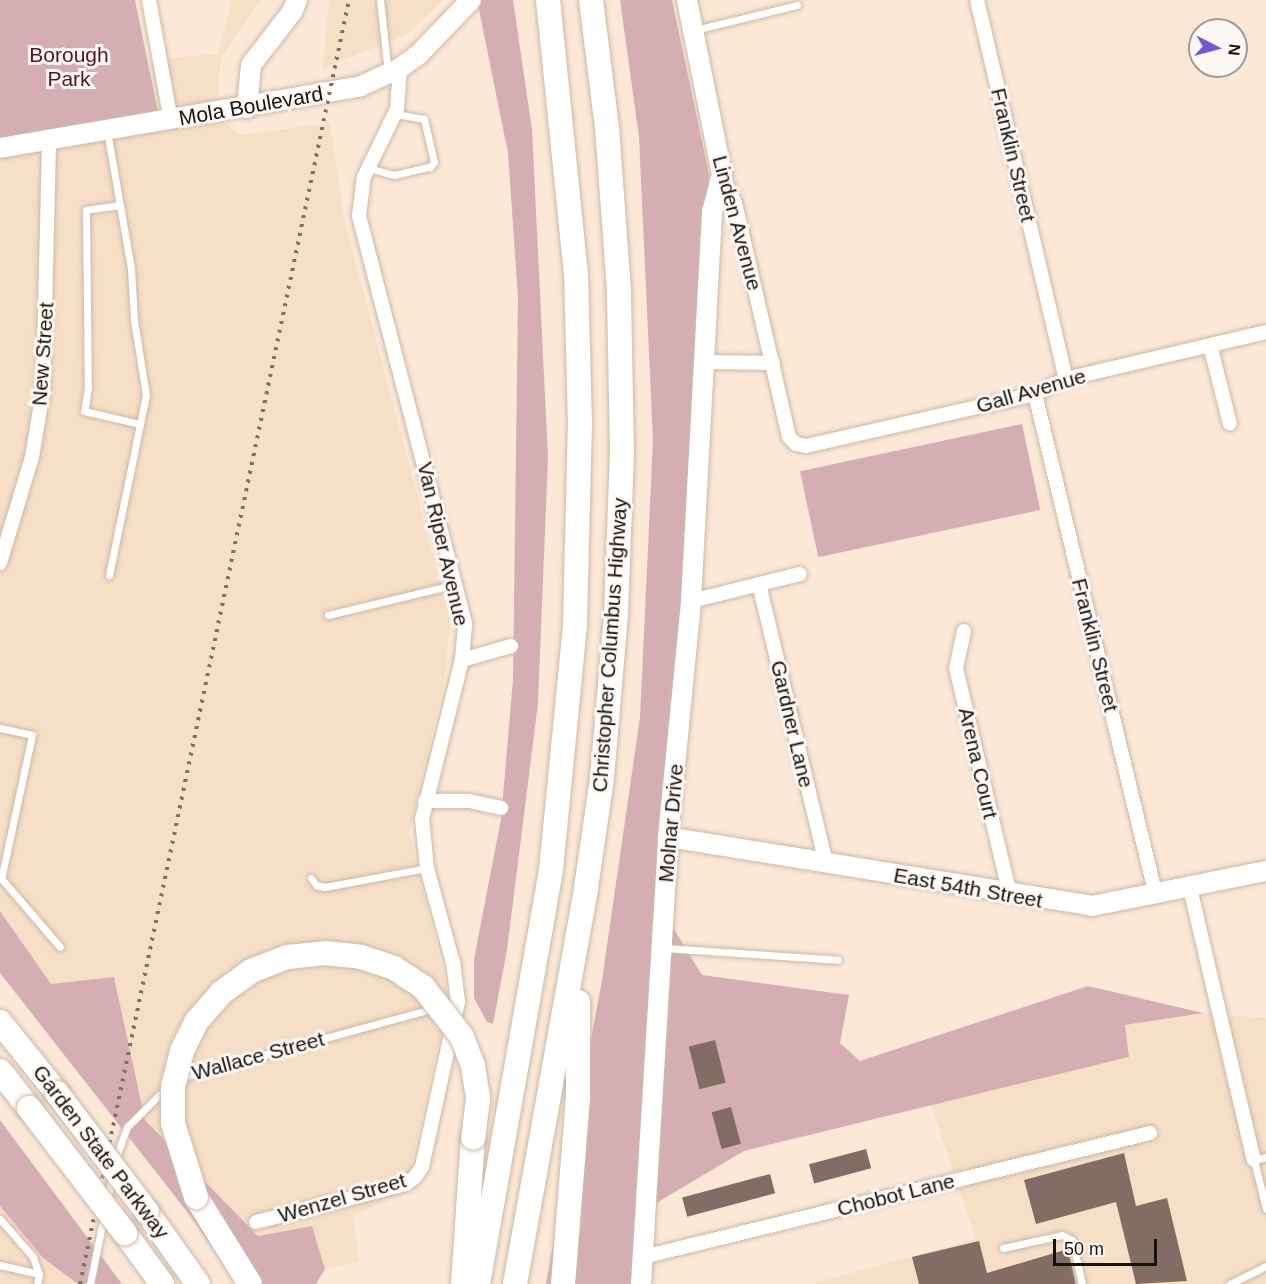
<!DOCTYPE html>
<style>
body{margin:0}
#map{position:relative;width:1266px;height:1284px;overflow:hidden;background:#fbe8d6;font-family:Arial,sans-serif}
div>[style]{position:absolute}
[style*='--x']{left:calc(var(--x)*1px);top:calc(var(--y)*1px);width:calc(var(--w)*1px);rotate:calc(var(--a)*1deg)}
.built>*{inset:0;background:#f7dec6}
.green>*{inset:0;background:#d5aeb3;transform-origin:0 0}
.building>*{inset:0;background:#836c65;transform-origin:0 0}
.roads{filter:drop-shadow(0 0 2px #cbb9a8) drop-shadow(0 0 2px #cbb9a8)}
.lane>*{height:7px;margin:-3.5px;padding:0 3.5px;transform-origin:3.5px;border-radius:3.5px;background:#fff}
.street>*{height:14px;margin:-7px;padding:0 7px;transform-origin:7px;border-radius:7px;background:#fff}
.secondary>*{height:20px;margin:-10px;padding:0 10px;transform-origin:10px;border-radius:10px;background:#fff}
.highway>*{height:24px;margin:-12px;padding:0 12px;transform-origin:12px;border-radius:12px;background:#fff}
.rail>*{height:4px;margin-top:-2px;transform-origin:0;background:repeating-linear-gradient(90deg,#7d7266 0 3px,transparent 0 9px)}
.bridges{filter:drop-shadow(0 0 2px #cbb9a8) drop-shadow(0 0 2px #cbb9a8)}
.highway-bridge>*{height:24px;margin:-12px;padding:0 12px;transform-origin:12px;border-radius:12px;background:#fff}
span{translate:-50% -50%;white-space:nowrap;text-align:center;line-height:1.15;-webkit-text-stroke:6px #fcf8f5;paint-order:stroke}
.park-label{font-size:21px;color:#581224}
.street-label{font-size:21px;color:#18120c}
.north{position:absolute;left:1188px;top:18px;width:60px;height:60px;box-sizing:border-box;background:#fcf8f5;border:2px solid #a19c98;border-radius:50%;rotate:96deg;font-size:16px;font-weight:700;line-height:24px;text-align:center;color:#18120c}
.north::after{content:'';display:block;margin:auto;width:21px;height:27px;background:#7259d3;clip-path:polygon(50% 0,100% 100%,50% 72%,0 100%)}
.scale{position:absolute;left:1053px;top:1239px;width:104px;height:27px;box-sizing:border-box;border:3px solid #18120c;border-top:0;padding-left:8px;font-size:18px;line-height:21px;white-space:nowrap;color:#18120c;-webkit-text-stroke:4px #fcf8f5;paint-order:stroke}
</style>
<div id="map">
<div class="built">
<div style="clip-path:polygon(232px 0,261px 0,221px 57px,216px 116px,241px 135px,330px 123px,345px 223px,450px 620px,445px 677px,409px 834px,449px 996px,405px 1192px,353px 1216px,359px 1261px,325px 1269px,312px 1226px,258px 1236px,145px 1120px,114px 977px,51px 984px,0 911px,0 147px,160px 121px,149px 60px,218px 54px)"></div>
<div style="clip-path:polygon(329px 0,444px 0,406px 35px,323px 68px)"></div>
<div style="clip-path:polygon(1203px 1013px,1266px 1018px,1266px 1284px,811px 1284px,976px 1239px,931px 1104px,1129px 1057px,1124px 1025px)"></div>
<div style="clip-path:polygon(0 1206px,43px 1258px,78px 1284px,0 1284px)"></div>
</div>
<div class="green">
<div style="clip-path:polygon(0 0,135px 0,160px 121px,0 147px)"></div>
<div style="clip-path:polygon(477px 0,513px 0,532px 129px,548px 457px,538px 703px,507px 950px,493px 1024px,487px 1022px,474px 998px,474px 959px,501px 819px,513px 679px,518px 298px,508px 153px)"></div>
<div style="clip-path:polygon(620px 0,672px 0,709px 174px,664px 913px,702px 975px,849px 995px,840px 1043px,860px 1061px,1088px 986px,1203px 1013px,1125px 1025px,1129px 1057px,744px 1151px,646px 1209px,641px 1284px,546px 1284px,602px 980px,640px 717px,653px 440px,639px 137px)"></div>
<div style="left:1022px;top:424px;width:88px;height:227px;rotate:78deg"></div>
<div style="clip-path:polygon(0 911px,51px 984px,114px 977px,145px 1120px,258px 1236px,312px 1226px,325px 1269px,316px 1284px,237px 1284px,192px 1218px,0 973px)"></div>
<div style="clip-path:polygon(0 1120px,122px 1284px,78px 1284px,43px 1258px,0 1206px)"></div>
</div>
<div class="building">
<div style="left:715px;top:1040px;width:44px;height:27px;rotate:76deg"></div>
<div style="left:731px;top:1107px;width:38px;height:20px;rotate:75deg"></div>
<div style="left:866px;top:1149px;width:20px;height:59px;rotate:75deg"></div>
<div style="clip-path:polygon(1124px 1153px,1136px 1206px,1167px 1198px,1187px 1281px,1136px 1284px,1116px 1202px,1036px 1224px,1024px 1180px)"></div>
<div style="left:770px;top:1174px;width:20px;height:91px;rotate:75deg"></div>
<div style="clip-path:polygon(979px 1241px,987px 1273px,1068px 1249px,1076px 1284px,919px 1284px,912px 1257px)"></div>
</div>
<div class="roads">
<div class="lane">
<div style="--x:380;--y:0;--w:72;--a:83.7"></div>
<div style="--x:695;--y:30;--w:105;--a:-13.8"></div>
<div style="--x:107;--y:131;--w:139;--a:80.1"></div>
<div style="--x:131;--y:268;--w:52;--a:86.7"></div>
<div style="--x:134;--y:320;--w:76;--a:80.9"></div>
<div style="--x:146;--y:395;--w:184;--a:101.6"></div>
<div style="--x:369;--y:168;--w:26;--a:16"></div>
<div style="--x:394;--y:175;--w:37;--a:-13"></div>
<div style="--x:430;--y:167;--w:6;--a:-51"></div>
<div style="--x:434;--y:162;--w:44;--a:-103.1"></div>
<div style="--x:424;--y:119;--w:28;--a:-170"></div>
<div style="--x:120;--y:205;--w:34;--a:172"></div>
<div style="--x:86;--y:210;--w:177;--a:89.4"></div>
<div style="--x:88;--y:387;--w:24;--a:99"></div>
<div style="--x:84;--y:411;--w:57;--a:13.1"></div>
<div style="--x:328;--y:615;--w:133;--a:-13.5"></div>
<div style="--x:0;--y:728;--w:33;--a:12"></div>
<div style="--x:32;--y:735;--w:147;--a:102.1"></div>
<div style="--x:0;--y:877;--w:92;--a:49.4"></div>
<div style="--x:311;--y:878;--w:9;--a:54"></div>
<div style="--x:316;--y:885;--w:9;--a:13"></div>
<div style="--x:325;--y:887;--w:104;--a:-10.6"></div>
<div style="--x:664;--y:948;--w:174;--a:3.9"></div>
<div style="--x:183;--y:1077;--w:261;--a:-15.3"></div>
<div style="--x:1266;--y:1157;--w:12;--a:166"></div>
<div style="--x:1254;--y:1160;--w:50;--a:76.2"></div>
<div style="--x:115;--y:1160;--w:35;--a:-70"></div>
<div style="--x:127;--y:1127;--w:55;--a:-45"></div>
<div style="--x:107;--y:1201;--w:25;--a:-78"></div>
<div style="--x:0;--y:1219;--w:50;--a:49"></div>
<div style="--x:33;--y:1257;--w:18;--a:71"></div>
<div style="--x:39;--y:1274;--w:10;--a:101"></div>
<div style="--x:1003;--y:1248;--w:60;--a:-12.4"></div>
<div style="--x:1062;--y:1235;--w:11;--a:27"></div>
<div style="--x:1072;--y:1240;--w:45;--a:77.2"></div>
<div style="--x:0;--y:1265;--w:40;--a:13"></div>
<div style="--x:90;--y:1284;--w:70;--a:-78.5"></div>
<div style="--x:1230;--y:1284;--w:40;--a:-26.6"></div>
</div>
<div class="street">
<div style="--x:149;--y:0;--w:123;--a:79.7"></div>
<div style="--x:977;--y:0;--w:389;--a:76.8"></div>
<div style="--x:722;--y:174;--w:32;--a:66"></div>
<div style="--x:735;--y:203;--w:240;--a:77"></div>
<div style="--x:789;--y:437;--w:10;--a:45"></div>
<div style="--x:796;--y:444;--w:10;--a:11"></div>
<div style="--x:806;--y:446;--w:235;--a:-12.8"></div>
<div style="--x:1035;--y:394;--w:34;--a:-26"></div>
<div style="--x:1066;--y:379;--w:205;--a:-13.2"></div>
<div style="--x:1210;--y:345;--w:81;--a:75.8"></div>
<div style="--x:705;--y:362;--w:68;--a:0.8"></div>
<div style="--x:1035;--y:394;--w:516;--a:76.45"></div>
<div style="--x:0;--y:563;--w:111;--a:-73.2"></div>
<div style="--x:32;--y:457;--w:67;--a:-80.5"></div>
<div style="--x:43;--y:391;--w:251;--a:-88.6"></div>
<div style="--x:759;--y:584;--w:288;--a:76.5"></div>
<div style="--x:691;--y:601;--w:112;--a:-13.9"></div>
<div style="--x:964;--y:631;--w:38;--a:102"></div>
<div style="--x:956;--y:668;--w:233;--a:76.6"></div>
<div style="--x:462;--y:660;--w:51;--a:-15.9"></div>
<div style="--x:425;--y:801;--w:44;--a:0"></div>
<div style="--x:469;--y:801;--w:33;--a:12"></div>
<div style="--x:1190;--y:888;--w:279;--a:76.8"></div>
<div style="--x:256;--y:1222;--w:155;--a:-14.2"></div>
<div style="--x:406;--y:1184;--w:11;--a:-38"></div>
<div style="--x:415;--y:1177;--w:12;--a:-55"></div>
<div style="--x:422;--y:1167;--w:169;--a:-77.7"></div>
<div style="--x:458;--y:1002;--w:39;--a:-97"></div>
<div style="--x:453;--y:963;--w:98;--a:-105.3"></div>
<div style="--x:427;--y:868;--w:49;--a:-95.8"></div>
<div style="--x:422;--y:819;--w:164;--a:-75.9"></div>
<div style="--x:462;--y:660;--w:37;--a:-85"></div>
<div style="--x:465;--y:623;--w:421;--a:-104.6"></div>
<div style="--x:359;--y:216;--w:39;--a:-83"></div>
<div style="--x:364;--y:177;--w:76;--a:-64.1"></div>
<div style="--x:397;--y:109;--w:41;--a:-85.8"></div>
<div style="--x:643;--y:1257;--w:522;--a:-13.74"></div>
</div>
<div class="secondary">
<div style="--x:247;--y:108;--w:43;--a:-84.7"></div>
<div style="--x:251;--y:65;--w:67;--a:-52.3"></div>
<div style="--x:292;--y:12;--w:13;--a:-67"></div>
<div style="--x:0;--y:148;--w:366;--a:-9.7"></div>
<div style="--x:361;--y:86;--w:43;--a:-24.8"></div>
<div style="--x:400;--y:68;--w:24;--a:-36"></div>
<div style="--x:419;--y:54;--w:75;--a:-46.1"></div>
<div style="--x:668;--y:837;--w:430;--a:9.2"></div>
<div style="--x:1092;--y:906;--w:177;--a:-11.4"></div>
<div style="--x:641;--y:1284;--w:448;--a:-86.5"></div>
<div style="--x:668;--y:837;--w:237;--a:-84.4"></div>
<div style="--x:691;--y:601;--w:390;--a:-86.9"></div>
<div style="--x:712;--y:212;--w:39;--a:-75"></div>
<div style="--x:722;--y:174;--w:177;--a:-101.4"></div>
</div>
<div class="highway">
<div style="--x:0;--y:1022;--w:91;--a:51.2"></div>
<div style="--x:0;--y:1071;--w:47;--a:51.9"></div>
<div style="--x:196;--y:1197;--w:102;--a:58.2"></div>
<div style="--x:147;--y:1212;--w:88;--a:54.7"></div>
<div style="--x:125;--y:1233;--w:63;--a:54"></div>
<div style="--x:463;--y:1284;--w:146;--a:-86.1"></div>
<div style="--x:478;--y:1284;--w:420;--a:-80"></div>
<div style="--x:551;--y:870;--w:247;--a:-84.4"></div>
<div style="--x:575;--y:624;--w:199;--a:-88.6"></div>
<div style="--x:580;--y:425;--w:150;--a:-91.5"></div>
<div style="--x:576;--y:275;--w:276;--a:-95.8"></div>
<div style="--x:515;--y:1284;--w:402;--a:-79.8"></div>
<div style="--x:586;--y:888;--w:111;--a:-81.7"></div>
<div style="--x:602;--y:778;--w:164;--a:-85.1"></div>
<div style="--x:616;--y:615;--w:163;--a:-87.9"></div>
<div style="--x:622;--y:452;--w:161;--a:-91.1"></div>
<div style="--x:619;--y:291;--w:163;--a:-94.2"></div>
<div style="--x:607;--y:128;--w:129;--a:-97.1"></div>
<div style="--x:563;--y:1284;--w:189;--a:-85.4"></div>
<div style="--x:578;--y:1096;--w:94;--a:-90"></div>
</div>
</div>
<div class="rail">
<div style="--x:80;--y:1284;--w:1312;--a:-78.17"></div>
</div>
<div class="bridges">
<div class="highway-bridge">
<div style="--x:57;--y:1093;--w:149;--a:52.9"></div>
<div style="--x:29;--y:1108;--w:158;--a:52.5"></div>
<div style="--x:196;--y:1197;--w:77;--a:-107.3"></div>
<div style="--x:173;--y:1123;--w:36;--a:-90"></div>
<div style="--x:173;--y:1087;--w:37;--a:-76"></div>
<div style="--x:182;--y:1051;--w:32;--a:-64"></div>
<div style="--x:196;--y:1022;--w:38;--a:-49"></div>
<div style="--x:221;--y:993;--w:37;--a:-36"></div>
<div style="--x:251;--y:971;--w:40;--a:-21"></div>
<div style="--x:288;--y:957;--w:37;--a:-6"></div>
<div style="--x:325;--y:953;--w:36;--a:6"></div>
<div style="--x:361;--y:957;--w:35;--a:18"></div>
<div style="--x:394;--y:968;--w:35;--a:33"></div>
<div style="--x:423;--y:987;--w:63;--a:52"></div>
<div style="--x:462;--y:1037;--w:31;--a:69"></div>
<div style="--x:473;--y:1066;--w:33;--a:81"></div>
<div style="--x:478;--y:1099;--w:39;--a:97"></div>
</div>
</div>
<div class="park-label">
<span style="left:69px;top:67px">Borough<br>Park</span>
</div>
<div class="street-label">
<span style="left:251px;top:106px;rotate:-10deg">Mola Boulevard</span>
<span style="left:1013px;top:155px;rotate:77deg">Franklin Street</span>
<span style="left:737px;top:223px;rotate:75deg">Linden Avenue</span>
<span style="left:43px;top:354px;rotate:-86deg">New Street</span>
<span style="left:1031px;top:391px;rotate:-16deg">Gall Avenue</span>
<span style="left:443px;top:544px;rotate:77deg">Van Riper Avenue</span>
<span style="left:610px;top:645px;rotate:-86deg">Christopher Columbus Highway</span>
<span style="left:1095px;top:645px;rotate:76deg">Franklin Street</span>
<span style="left:792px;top:724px;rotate:77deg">Gardner Lane</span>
<span style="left:978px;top:763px;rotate:77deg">Arena Court</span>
<span style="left:671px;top:823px;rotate:-85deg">Molnar Drive</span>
<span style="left:968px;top:888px;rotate:10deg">East 54th Street</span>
<span style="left:258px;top:1056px;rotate:-15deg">Wallace Street</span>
<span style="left:101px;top:1152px;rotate:53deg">Garden State Parkway</span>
<span style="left:896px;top:1195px;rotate:-14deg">Chobot Lane</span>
<span style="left:342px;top:1198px;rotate:-16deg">Wenzel Street</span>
</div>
<div class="north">N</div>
<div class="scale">50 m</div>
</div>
